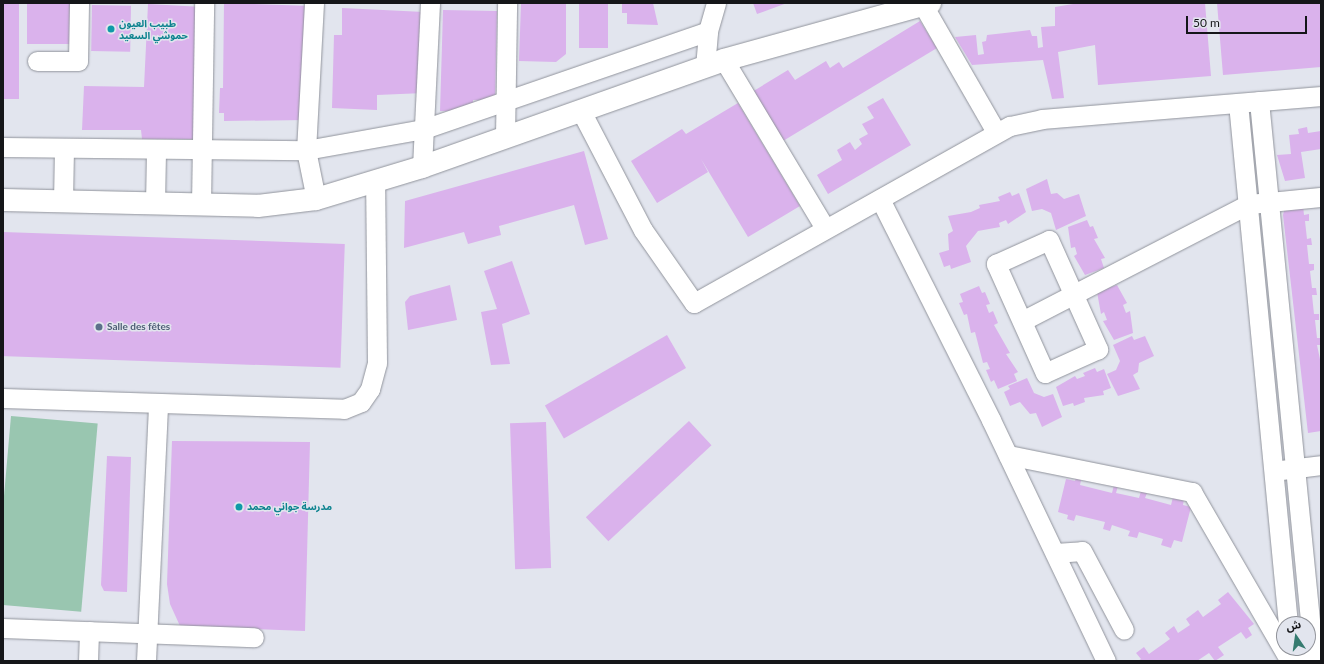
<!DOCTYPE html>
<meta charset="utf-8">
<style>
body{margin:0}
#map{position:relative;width:1324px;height:664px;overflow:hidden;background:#e2e5ee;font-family:Lato,"Noto Sans Arabic",sans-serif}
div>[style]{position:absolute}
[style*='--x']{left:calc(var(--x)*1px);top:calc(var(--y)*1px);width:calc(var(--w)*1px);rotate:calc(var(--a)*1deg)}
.green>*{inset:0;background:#99c6b0;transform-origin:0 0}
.building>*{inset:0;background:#dab2ec;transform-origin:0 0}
.roads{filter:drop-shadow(0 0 1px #91949c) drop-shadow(0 0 1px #91949c)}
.street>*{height:19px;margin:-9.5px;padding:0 9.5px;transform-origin:9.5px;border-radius:9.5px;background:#fff}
.secondary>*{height:22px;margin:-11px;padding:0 11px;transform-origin:11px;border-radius:11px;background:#fff}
.dots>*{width:11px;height:11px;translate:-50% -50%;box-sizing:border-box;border:2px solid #e2e5ee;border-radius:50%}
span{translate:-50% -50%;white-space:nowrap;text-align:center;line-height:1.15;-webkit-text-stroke:3px #e2e5ee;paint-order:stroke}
.culture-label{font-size:10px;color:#0d838f;font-weight:700}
.left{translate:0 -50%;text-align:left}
.service-label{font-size:10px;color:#4e5e75;font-weight:700}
.frame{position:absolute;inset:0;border:4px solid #151619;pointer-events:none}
.north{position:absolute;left:1276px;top:616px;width:40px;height:40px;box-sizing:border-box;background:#e2e5ee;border:1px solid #909299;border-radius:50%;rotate:347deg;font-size:11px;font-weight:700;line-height:16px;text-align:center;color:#151619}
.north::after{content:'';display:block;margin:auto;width:14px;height:18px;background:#367b70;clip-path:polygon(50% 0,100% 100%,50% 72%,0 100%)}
.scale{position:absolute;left:1186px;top:16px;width:121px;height:18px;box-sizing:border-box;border:2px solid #151619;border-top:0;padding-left:5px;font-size:12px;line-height:14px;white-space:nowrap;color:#151619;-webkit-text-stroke:3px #e2e5ee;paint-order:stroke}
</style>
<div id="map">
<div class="green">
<div style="left:11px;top:416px;width:87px;height:189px;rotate:5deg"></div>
</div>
<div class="building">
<div style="left:3px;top:3px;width:16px;height:96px"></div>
<div style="left:27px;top:3px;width:47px;height:41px"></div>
<div style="clip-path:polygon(224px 3px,310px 6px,306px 120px,224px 121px,224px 113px,219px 113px,220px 88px,223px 88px)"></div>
<div style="clip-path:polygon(521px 3px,566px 3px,566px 54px,556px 62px,519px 61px)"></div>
<div style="left:579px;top:3px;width:29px;height:45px"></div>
<div style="clip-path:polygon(622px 3px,653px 3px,658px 25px,627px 24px,627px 13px,622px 13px)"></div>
<div style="clip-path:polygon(753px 3px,787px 3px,757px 14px)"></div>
<div style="clip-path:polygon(1079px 3px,1205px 3px,1211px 76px,1098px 85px,1095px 45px,1058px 52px,1064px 98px,1052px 99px,1043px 60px,972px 65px,955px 37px,976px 35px,978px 55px,984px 54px,982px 42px,986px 41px,987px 35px,1030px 30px,1032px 36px,1037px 36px,1038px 48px,1043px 47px,1041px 27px,1055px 26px,1055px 7px)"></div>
<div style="clip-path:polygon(1217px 3px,1321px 3px,1321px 67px,1223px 75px)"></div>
<div style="clip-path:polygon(148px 4px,203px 7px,203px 139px,142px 139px,141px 130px,82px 130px,84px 86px,144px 87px)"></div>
<div style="left:92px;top:5px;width:39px;height:46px;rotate:1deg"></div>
<div style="clip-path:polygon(342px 8px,424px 12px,424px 93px,377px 95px,377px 110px,332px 108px,334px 35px,342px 35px)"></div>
<div style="clip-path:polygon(443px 10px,497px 11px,495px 101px,473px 100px,473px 112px,440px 111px)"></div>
<div style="clip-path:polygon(920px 21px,937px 48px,778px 144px,747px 95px,788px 70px,795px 80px,826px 61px,830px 68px,839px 62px,843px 68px)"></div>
<div style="clip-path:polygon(883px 98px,911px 145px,828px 194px,817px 175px,842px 160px,837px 150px,850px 142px,855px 150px,862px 144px,859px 139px,868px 134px,862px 124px,874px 118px,867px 107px)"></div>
<div style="clip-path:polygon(738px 103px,800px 206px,748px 237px,701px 159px,708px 172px,657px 203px,631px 161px,682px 129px,686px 134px)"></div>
<div style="clip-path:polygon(1307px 127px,1308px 133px,1321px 131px,1321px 149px,1301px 152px,1305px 178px,1285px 181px,1277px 155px,1291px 154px,1289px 135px,1299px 134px,1298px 129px)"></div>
<div style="clip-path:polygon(584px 151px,608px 239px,585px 245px,574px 205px,499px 226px,501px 235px,468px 244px,464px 232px,404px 248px,405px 201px)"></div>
<div style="clip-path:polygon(1047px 179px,1051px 194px,1057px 193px,1064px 199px,1079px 194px,1086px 216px,1056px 230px,1051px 213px,1042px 209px,1032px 211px,1026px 189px)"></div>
<div style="clip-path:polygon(1010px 192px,1012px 196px,1019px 193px,1026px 212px,1008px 224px,1006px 220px,999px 223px,1000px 227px,978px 231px,966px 246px,971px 262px,951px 269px,950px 265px,944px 267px,939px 253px,949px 250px,948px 234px,953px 231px,948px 216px,971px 212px,980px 208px,979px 205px,1000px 201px,998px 197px)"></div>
<div style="clip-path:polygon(1303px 205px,1304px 215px,1309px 214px,1309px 221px,1305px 221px,1307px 239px,1311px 238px,1312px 245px,1307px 245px,1309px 264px,1314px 264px,1314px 270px,1310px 271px,1312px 288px,1316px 288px,1317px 295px,1312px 295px,1314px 314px,1319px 314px,1319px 320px,1315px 320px,1317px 338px,1321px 338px,1321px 345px,1317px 345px,1321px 364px,1321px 431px,1308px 433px,1283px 215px,1285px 207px)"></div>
<div style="clip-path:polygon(1087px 220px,1090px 227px,1093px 226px,1098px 238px,1094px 239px,1105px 258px,1101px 259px,1104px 268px,1085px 275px,1074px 256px,1077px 254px,1075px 247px,1071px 248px,1068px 227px)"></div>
<div style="left:3px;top:232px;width:342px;height:124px;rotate:2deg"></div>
<div style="clip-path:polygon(512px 261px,530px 314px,502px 324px,510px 364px,491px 365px,481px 312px,497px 309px,484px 271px)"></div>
<div style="clip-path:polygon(450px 285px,457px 320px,408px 330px,405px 302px,410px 296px)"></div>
<div style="clip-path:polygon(1117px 285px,1127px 303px,1123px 305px,1126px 313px,1130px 311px,1133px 333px,1114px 340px,1103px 321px,1107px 320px,1104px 312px,1101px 314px,1097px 292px)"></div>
<div style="clip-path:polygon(979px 286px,982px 293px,985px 292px,990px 304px,986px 305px,989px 313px,993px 311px,998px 323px,994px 325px,1010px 353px,1006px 354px,1018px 372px,1014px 374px,1017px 381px,998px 389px,994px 380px,991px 382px,986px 370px,990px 369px,987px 362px,983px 363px,975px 332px,971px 333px,967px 314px,964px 315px,959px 303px,963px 302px,960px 294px)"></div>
<div style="left:667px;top:335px;width:38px;height:141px;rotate:60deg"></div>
<div style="clip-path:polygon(1132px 336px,1134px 340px,1145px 336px,1154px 356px,1139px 363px,1138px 372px,1133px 375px,1140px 389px,1118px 396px,1107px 374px,1116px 370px,1120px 361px,1113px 345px)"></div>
<div style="clip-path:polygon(1095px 368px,1097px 372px,1104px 369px,1111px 388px,1103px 391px,1104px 395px,1084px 398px,1085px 402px,1074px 406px,1073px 403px,1063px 406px,1056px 387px,1075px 376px,1077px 379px,1085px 376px,1083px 373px)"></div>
<div style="clip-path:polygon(1027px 378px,1034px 393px,1044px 397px,1053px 394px,1062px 417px,1042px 427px,1036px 413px,1030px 414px,1020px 402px,1010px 406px,1004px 392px,1010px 389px,1008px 386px)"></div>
<div style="left:689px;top:421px;width:33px;height:141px;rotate:47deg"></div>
<div style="left:546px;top:422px;width:146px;height:36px;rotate:88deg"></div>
<div style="clip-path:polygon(172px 441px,310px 442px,305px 631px,180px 626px,170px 604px,167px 584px)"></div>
<div style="clip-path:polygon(107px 456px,131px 457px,127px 592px,104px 591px,101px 585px)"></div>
<div style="clip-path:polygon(1077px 474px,1082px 476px,1080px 485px,1112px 493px,1114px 485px,1118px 486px,1116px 493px,1139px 498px,1141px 491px,1147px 493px,1145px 498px,1171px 505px,1173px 497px,1184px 499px,1183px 505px,1191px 507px,1182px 542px,1174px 540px,1171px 548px,1161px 545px,1163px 539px,1139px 532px,1137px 538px,1128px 536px,1130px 531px,1112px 525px,1110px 531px,1103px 529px,1105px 522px,1076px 515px,1074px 521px,1067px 519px,1068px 515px,1058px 512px,1066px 479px,1075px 481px)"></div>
<div style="clip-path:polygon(1228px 592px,1254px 624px,1248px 628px,1252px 635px,1246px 639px,1241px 632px,1218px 647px,1224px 655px,1215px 661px,1209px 653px,1197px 661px,1138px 661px,1141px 659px,1136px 653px,1144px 647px,1149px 654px,1170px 639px,1165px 633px,1174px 626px,1178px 633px,1190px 625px,1186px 619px,1198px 610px,1203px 617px,1221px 604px,1218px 600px)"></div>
</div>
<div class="roads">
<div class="street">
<div style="--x:314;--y:3;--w:147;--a:93.1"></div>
<div style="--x:306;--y:150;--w:50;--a:78.5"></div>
<div style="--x:923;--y:5;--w:146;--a:60.1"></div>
<div style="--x:724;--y:60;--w:196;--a:59"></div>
<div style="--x:37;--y:61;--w:41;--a:0"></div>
<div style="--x:78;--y:61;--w:58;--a:-89"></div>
<div style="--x:705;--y:67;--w:36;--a:-85"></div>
<div style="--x:708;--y:31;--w:29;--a:-74"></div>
<div style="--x:1259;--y:101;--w:563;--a:84.39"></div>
<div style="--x:1238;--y:103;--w:523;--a:84.52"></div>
<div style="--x:581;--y:111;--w:134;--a:62.5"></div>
<div style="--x:643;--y:230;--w:89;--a:55.1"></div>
<div style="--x:694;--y:303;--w:362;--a:-29.3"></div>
<div style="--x:1010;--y:126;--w:33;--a:-12"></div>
<div style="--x:1042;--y:119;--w:280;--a:-4.7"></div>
<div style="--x:505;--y:137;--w:134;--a:-89.1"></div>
<div style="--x:3;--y:147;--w:303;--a:0.6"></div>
<div style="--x:306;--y:150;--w:120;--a:-10.1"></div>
<div style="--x:424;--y:129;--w:300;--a:-19"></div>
<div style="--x:422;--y:167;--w:164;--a:-87.2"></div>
<div style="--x:880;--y:199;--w:247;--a:63.3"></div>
<div style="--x:991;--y:420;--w:267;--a:64.5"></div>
<div style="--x:63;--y:201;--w:51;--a:-88.9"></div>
<div style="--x:155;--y:204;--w:53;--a:-88.9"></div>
<div style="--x:201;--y:205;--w:202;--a:-89.1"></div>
<div style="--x:1049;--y:240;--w:120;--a:65.8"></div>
<div style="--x:1098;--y:349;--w:58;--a:155.6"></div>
<div style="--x:1045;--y:373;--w:120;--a:-114.2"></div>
<div style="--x:996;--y:264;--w:58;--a:-24.4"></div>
<div style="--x:1022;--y:321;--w:255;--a:-27.3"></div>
<div style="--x:1249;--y:204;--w:72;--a:-5.6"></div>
<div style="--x:3;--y:398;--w:341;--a:1.8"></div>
<div style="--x:344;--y:409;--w:18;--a:-22"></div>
<div style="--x:361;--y:402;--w:16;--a:-55"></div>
<div style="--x:370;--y:389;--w:27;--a:-75"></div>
<div style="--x:377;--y:363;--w:181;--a:-90.6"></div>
<div style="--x:1008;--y:455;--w:188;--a:11.4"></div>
<div style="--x:1192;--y:492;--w:195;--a:59.9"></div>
<div style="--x:1281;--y:470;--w:40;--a:-7.1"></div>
<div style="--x:1055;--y:553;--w:27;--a:-4"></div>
<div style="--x:1082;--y:551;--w:89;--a:62"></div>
<div style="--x:3;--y:628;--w:251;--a:2.1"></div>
<div style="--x:88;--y:661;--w:30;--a:-88"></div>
<div style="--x:146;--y:661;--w:258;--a:-87.3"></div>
</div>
<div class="secondary">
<div style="--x:3;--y:200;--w:255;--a:1.3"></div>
<div style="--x:258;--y:206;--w:58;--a:-6.9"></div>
<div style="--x:316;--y:199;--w:111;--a:-16.8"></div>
<div style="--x:422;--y:167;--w:320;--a:-19.5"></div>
<div style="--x:724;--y:60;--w:214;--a:-15.5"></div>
<div style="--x:1297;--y:661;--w:28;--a:-30"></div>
</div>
</div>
<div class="dots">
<div style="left:111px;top:29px;background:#0f9aa8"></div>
<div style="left:99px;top:327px;background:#5c6f8a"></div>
<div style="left:239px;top:507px;background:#0f9aa8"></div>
</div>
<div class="culture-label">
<span class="left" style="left:119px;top:29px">طبيب العيون<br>حموشي السعيد</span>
<span class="left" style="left:247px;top:507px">مدرسة جواني محمد</span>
</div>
<div class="service-label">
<span class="left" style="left:107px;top:327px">Salle des fêtes</span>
</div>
<div class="frame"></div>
<div class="north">ش</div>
<div class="scale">50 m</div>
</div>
